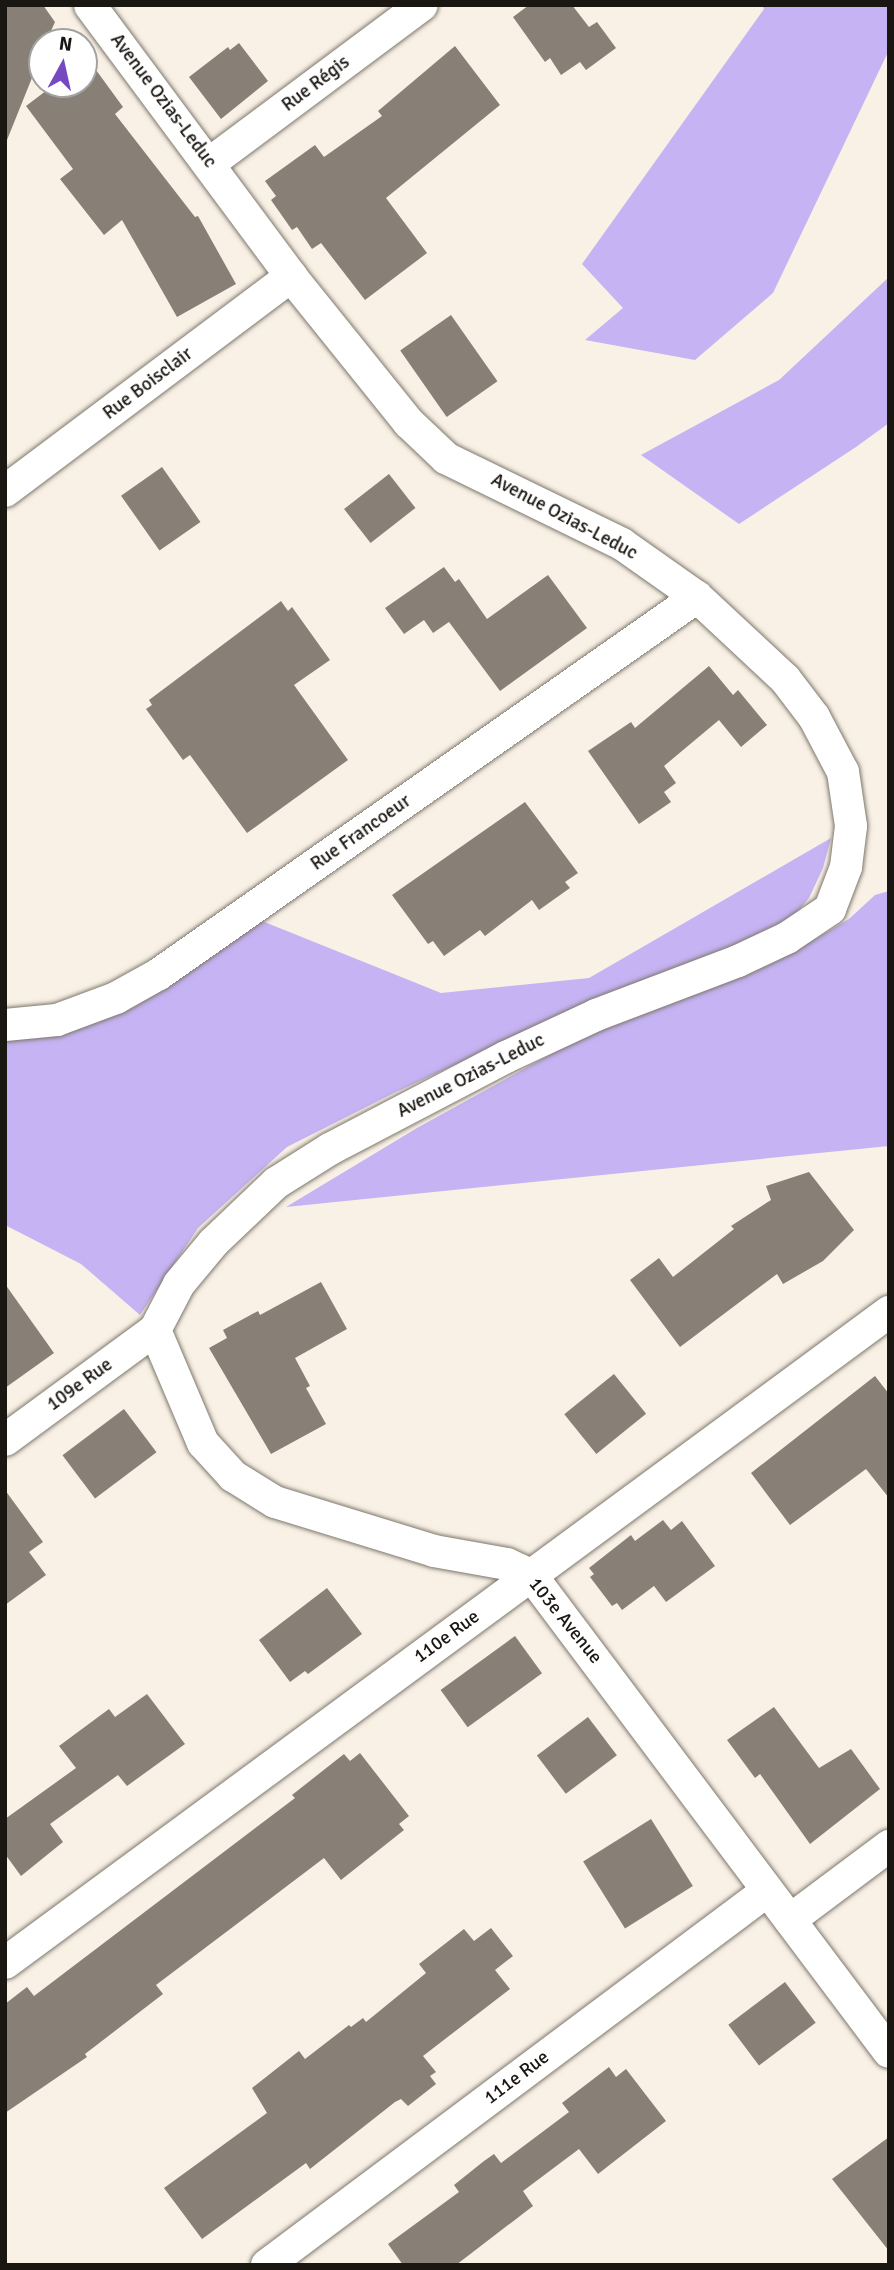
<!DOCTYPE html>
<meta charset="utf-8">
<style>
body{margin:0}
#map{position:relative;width:894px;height:2270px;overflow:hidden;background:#f9f1e5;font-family:Signika,sans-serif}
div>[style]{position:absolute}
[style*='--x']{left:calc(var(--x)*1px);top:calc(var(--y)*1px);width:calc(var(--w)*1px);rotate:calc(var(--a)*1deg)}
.forest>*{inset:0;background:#c6b3f3}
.building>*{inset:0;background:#888076;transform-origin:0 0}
.roads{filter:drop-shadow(0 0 2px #7e776d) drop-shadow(0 0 2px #7e776d)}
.street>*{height:32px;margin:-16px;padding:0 16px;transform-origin:16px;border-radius:16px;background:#fff}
span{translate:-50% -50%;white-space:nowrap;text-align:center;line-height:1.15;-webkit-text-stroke:5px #fff;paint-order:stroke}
.street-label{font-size:19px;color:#1a1713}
.frame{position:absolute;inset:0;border:7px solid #1a1713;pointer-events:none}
.north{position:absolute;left:28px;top:28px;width:70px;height:70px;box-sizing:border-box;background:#fff;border:2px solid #a3a2a1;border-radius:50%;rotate:8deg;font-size:19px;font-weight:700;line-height:28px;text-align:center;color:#1a1713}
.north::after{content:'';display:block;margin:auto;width:24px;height:32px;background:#7649c1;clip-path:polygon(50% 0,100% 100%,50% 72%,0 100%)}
</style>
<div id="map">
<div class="forest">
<div style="clip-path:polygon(762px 5px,889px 5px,889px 50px,773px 293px,695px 360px,585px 340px,623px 308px,582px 264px,764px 9px)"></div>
<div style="clip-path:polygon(889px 277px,889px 423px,856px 447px,739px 524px,641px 455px,779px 380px)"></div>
<div style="clip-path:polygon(831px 838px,823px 868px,809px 898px,794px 916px,765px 937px,519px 1035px,394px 1093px,287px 1147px,198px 1228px,140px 1315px,81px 1264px,5px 1225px,5px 1034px,182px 972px,262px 921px,441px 993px,589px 978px)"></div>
<div style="clip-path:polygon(889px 891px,889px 1146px,286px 1207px,417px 1128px,593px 1031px,812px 941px,849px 919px,875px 895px)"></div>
</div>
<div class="building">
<div style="clip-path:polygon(5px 5px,43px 5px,55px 22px,46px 42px,42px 42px,42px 53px,7px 140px)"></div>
<div style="clip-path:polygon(529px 5px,572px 5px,589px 27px,597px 22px,616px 48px,586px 70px,580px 62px,561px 75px,550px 58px,545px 62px,513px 17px)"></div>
<div style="clip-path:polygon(239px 43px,268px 81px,221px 119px,189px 77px,228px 47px,230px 50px)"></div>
<div style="clip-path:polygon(455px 46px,500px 105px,386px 198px,427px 253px,365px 300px,321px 243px,312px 249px,297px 227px,292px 230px,271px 200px,276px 196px,265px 181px,315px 145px,324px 157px,382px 116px,378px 111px)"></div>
<div style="clip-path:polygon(88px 59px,123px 107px,115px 114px,195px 217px,198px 216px,236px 284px,177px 317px,122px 220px,104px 235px,60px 179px,73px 169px,26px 106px,55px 84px,84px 84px,84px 62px)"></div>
<div style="left:451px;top:315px;width:81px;height:62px;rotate:55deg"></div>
<div style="left:162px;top:467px;width:67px;height:50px;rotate:55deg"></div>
<div style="left:389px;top:474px;width:43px;height:57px;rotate:52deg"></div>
<div style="clip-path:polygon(444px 567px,455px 582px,459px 579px,487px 619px,548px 575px,587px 628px,500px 691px,449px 622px,433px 633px,424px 620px,404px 634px,385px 608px)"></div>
<div style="clip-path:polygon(281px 601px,288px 611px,292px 607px,330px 660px,294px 685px,348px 760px,247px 833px,190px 755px,183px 760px,146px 709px,152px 705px,149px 700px)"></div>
<div style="clip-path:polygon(709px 666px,733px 695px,738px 690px,767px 725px,741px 747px,719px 720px,664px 766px,676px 783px,664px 792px,671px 802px,639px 824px,588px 751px,631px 722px,635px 728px)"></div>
<div style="clip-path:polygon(525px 802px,578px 873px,565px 882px,570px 888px,539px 910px,532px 900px,485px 936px,480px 930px,444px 956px,433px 941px,428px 944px,392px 895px)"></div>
<div style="clip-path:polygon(809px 1172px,854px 1230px,823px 1261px,783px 1284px,777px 1274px,680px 1347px,630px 1280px,659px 1258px,673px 1277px,734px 1229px,731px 1226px,771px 1200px,766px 1186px)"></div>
<div style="clip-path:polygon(321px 1282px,347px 1329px,295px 1358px,310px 1386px,306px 1388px,326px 1424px,271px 1454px,209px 1348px,227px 1338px,223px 1330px,258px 1311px,260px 1315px)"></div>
<div style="clip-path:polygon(5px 1284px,54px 1353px,5px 1388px)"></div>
<div style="left:614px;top:1374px;width:51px;height:64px;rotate:51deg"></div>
<div style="clip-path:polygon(875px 1376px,889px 1394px,889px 1498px,866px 1469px,790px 1525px,751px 1473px)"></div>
<div style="left:124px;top:1409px;width:54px;height:77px;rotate:53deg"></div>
<div style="clip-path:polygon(5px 1490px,43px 1542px,29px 1552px,46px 1575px,5px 1605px)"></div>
<div style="clip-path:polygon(663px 1520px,671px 1530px,682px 1521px,715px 1566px,666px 1602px,654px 1586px,622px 1610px,617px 1603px,612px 1606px,590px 1577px,594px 1574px,589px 1568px,631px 1535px,635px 1541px)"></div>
<div style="clip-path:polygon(327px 1588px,362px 1634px,308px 1674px,305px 1671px,290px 1682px,259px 1640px)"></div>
<div style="left:515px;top:1636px;width:46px;height:92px;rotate:54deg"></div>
<div style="clip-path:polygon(147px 1694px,185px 1744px,127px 1786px,118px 1775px,50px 1824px,63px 1842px,21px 1876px,5px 1854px,5px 1819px,76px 1768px,59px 1746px,109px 1709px,115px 1717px)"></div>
<div style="clip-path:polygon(774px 1707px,819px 1768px,851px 1749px,880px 1789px,810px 1844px,760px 1774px,755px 1778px,727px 1740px)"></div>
<div style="left:588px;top:1717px;width:48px;height:64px;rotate:53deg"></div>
<div style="clip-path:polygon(360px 1753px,409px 1816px,399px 1824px,404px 1830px,341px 1880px,324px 1858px,156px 1985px,163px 1994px,85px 2054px,87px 2057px,5px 2113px,5px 2004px,27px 1987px,34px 1996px,295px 1798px,292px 1795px,344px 1754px,350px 1761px)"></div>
<div style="left:651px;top:1819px;width:79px;height:80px;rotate:58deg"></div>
<div style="clip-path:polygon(491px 1928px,513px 1956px,495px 1970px,510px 1989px,423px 2056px,436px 2072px,430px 2076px,436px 2084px,408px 2106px,401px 2099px,395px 2102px,310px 2169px,306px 2163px,202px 2239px,164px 2188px,267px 2113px,252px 2088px,299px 2051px,305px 2059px,349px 2025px,351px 2027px,363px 2018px,366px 2022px,426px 1973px,419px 1964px,464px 1929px,474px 1941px)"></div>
<div style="left:785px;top:1982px;width:51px;height:71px;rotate:53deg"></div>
<div style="clip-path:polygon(609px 2067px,616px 2077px,626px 2069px,666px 2121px,598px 2174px,579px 2149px,523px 2191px,533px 2206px,456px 2265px,403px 2265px,388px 2244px,459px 2192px,454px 2185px,484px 2161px,494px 2154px,501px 2163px,569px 2112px,562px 2103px)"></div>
<div style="clip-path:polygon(889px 2137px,889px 2251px,832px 2179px)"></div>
</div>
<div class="roads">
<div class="street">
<div style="--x:210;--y:163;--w:264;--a:-36.7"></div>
<div style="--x:5;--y:491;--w:358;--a:-36.9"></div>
<div style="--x:5;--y:1025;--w:52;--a:-5.5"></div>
<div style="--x:57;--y:1020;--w:63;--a:-20.4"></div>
<div style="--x:116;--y:998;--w:49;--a:-29.2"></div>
<div style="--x:159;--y:974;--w:657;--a:-35.02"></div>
<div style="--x:155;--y:1330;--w:123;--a:67"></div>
<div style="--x:203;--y:1443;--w:45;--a:47.7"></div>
<div style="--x:233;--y:1476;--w:49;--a:31.8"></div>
<div style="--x:275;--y:1502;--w:166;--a:17.1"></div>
<div style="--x:434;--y:1551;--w:74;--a:10.1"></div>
<div style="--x:507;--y:1564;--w:26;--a:25"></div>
<div style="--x:531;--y:1575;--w:596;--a:53.11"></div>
<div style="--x:5;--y:1440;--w:186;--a:-36.3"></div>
<div style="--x:155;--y:1330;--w:52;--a:-62.4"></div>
<div style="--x:179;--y:1284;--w:53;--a:-50.3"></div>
<div style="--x:213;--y:1243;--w:87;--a:-43.6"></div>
<div style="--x:276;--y:1183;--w:64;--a:-32.2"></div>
<div style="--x:330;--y:1149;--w:199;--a:-27.6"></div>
<div style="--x:506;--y:1057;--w:99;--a:-25"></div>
<div style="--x:596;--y:1015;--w:152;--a:-20.8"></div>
<div style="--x:738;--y:961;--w:54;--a:-25.1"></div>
<div style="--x:787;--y:938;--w:52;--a:-34"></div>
<div style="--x:830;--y:909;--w:45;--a:-69.1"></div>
<div style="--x:846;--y:867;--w:41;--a:-83"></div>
<div style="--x:851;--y:826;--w:55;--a:-98.4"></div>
<div style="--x:843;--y:772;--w:62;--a:-117.8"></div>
<div style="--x:814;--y:717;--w:48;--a:-127.3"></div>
<div style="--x:785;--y:679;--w:120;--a:-137"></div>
<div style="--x:697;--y:597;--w:92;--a:-144.8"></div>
<div style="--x:622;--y:544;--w:196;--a:-154"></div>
<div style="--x:446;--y:458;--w:51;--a:-136.6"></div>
<div style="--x:409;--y:423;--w:189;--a:-128.8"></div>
<div style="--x:291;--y:276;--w:337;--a:-126.6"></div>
<div style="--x:790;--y:1920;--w:124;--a:-36.8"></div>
<div style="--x:5;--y:1963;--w:1098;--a:-36.37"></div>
<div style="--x:267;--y:2265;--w:624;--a:-36.8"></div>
</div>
</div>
<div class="street-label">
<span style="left:316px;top:84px;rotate:-37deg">Rue Régis</span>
<span style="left:163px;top:101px;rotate:53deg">Avenue Ozias-Leduc</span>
<span style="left:148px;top:384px;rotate:-37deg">Rue Boisclair</span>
<span style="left:564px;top:517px;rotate:28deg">Avenue Ozias-Leduc</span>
<span style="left:361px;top:833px;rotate:-35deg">Rue Francoeur</span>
<span style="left:471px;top:1076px;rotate:-27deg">Avenue Ozias-Leduc</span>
<span style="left:80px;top:1385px;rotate:-36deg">109e Rue</span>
<span style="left:565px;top:1621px;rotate:51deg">103e Avenue</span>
<span style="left:447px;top:1637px;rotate:-36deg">110e Rue</span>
<span style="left:517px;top:2078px;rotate:-37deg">111e Rue</span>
</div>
<div class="frame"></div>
<div class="north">N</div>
</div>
